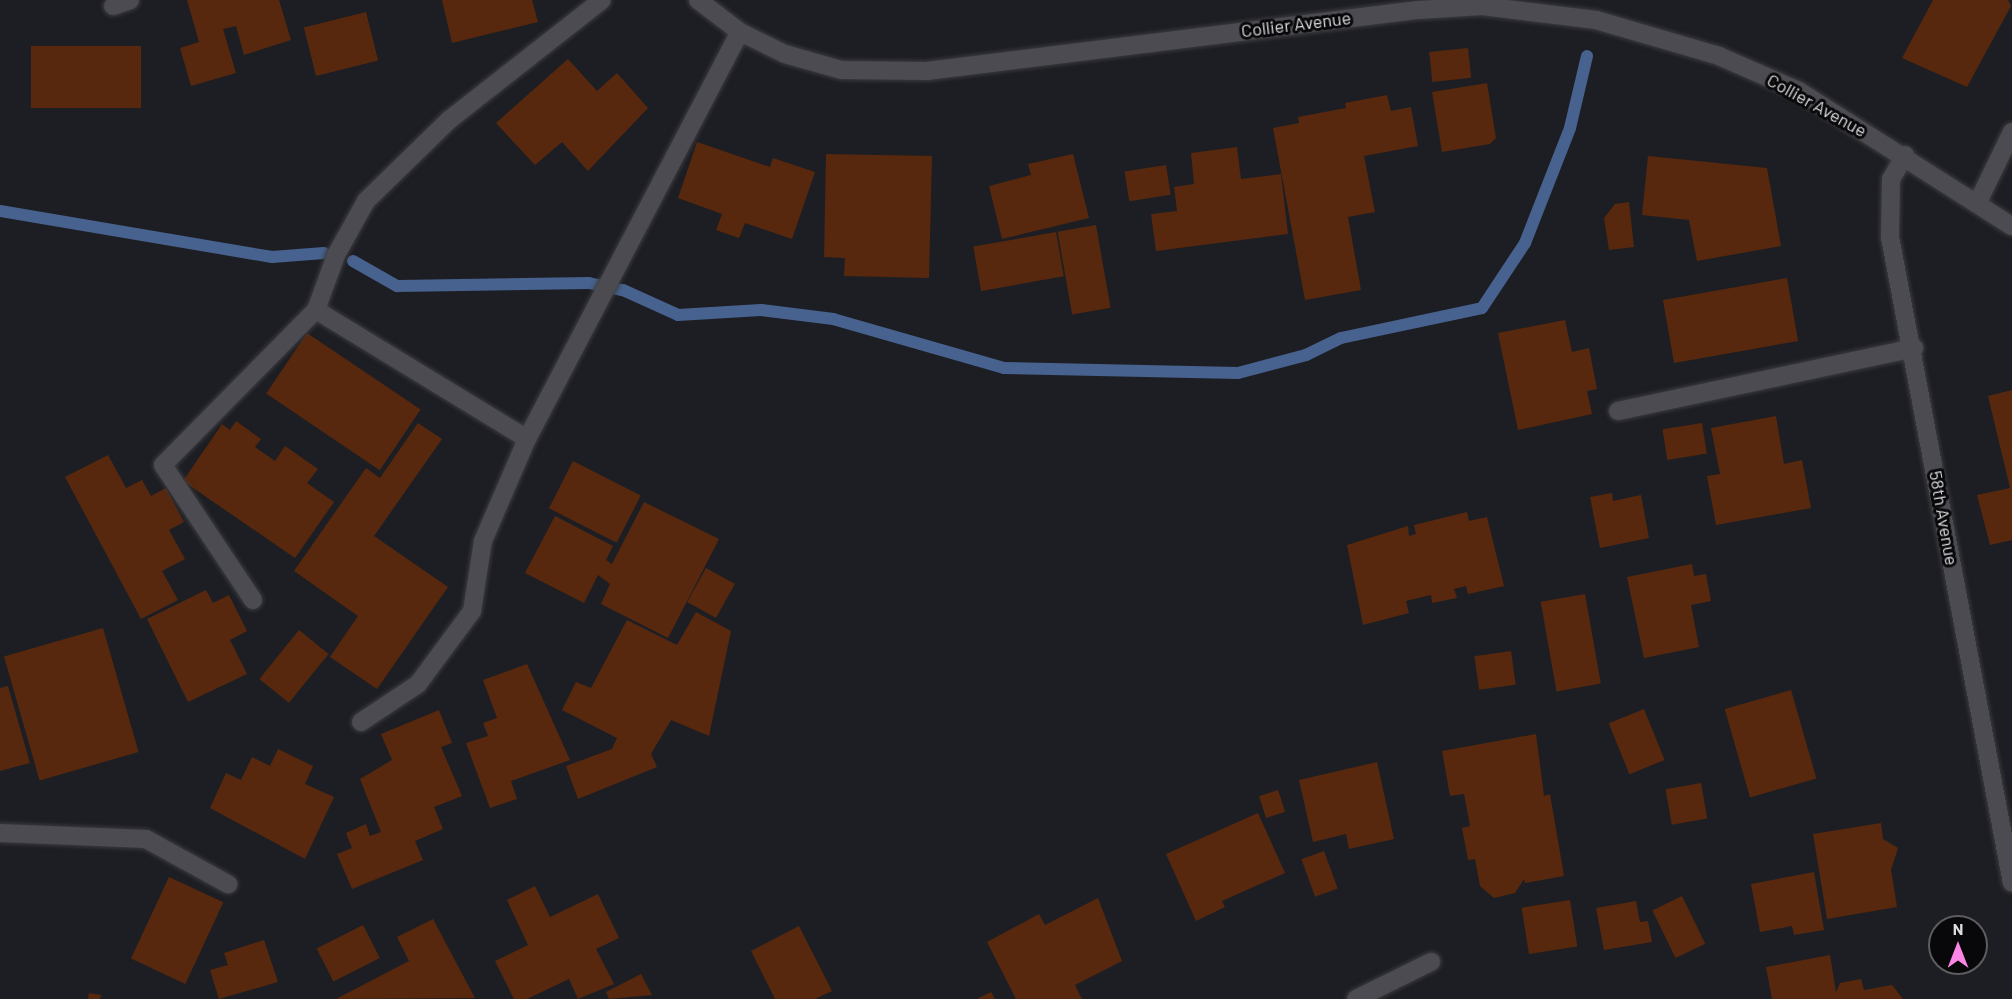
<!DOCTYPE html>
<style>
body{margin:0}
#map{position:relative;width:2012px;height:999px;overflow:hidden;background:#1d1e23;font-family:Barlow,sans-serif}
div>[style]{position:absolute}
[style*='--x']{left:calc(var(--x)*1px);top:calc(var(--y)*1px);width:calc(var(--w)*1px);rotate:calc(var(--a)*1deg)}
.stream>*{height:12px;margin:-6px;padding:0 6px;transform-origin:6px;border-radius:6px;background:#47628e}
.building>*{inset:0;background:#57280d;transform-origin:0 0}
.roads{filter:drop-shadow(0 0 2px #3b3b3f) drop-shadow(0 0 2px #3b3b3f)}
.minor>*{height:18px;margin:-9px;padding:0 9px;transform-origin:9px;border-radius:9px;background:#4b4b51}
span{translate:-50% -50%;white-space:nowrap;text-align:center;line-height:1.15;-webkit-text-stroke:6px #08080a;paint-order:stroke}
.street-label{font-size:18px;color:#dcdde0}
.north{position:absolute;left:1928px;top:915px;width:60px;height:60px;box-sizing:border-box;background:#08080a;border:2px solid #5d5d60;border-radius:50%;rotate:0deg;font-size:16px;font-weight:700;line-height:24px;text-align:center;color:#dcdde0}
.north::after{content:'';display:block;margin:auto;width:21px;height:27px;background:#fb86e5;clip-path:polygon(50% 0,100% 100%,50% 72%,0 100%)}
</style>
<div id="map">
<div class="stream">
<div style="--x:0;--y:211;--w:276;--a:9.6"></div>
<div style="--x:272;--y:257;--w:52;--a:-4.4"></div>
<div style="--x:353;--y:261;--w:51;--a:29.6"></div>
<div style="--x:397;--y:286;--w:192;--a:-0.9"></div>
<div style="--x:589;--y:283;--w:35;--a:12"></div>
<div style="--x:623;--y:290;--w:60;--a:24.4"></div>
<div style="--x:678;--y:315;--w:83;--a:-3.4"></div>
<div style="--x:761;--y:310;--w:73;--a:7.1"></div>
<div style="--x:833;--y:319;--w:178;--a:16"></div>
<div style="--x:1004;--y:368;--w:234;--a:1.2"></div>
<div style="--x:1238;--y:373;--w:70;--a:-14.8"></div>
<div style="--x:1306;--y:355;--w:39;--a:-26"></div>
<div style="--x:1341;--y:338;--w:144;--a:-12"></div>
<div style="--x:1482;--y:308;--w:78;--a:-56.5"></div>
<div style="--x:1525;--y:243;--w:123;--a:-68.6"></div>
<div style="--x:1570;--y:128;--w:74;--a:-76.7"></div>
</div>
<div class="building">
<div style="clip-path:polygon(187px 0,279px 0,291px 40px,244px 55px,236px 26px,223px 29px,236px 73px,191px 86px,180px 48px,199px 42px)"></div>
<div style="clip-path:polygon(442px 0,532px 0,538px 22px,452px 43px)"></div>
<div style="clip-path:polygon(1933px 0,2008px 0,2011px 6px,1967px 87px,1902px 58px)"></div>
<div style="left:366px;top:12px;width:50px;height:64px;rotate:76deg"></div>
<div style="left:31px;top:46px;width:110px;height:62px"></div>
<div style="left:1468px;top:48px;width:30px;height:39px;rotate:84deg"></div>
<div style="clip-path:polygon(568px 59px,597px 91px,617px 73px,648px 108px,588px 171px,562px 142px,535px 165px,496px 123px)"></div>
<div style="clip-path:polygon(1487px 83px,1496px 138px,1490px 144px,1442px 152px,1432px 92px)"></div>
<div style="clip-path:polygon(1387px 95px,1391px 111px,1411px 107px,1418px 146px,1364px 156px,1375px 212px,1348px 217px,1361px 290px,1305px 300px,1273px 128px,1299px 123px,1298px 117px,1346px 108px,1345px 103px)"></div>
<div style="clip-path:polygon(697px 142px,770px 167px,773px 158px,815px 172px,792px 239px,745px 223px,739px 238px,716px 230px,722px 214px,678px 198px)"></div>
<div style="clip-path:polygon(1237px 147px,1241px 179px,1281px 174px,1288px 234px,1156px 251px,1151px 214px,1177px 211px,1174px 187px,1194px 184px,1191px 153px)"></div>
<div style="clip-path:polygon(826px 154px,932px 156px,929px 278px,844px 276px,845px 258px,824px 257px)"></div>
<div style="clip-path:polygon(1073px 154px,1089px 218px,1002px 239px,989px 186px,1031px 175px,1028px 164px)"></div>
<div style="clip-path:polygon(1648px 156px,1767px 168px,1781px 246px,1697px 261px,1689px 220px,1642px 215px)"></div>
<div style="left:1166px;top:165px;width:30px;height:42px;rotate:81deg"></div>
<div style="clip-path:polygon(1629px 202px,1634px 247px,1609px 250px,1604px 218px,1615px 204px)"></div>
<div style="left:1096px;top:225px;width:84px;height:39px;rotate:80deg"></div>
<div style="left:1056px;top:232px;width:45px;height:84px;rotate:80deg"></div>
<div style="left:1787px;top:278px;width:64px;height:126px;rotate:80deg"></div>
<div style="clip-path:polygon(1565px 320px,1572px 352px,1589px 348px,1597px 389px,1587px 391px,1592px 414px,1518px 430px,1498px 333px)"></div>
<div style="left:307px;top:333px;width:137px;height:73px;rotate:34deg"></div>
<div style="clip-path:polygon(2012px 390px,2012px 540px,1990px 545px,1977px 495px,2010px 488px,1988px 396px)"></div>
<div style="clip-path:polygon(1776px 416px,1784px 464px,1802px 460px,1811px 508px,1716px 525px,1707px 476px,1720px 474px,1711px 428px)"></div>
<div style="clip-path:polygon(236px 421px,261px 439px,255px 447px,275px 461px,285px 446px,318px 469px,307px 483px,334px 502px,295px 558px,183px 481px,222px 424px,230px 430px)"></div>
<div style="clip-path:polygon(418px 423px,442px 439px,374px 536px,448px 587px,377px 689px,330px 657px,358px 616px,294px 571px,366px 468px,380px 478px)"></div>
<div style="left:1702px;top:423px;width:31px;height:40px;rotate:81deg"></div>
<div style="clip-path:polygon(108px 455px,126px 488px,142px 480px,151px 496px,166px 488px,184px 522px,169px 530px,185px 559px,162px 571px,178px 600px,141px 619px,65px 477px)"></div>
<div style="left:573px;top:461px;width:76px;height:53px;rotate:27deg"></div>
<div style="clip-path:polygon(1612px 493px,1613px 501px,1641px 495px,1649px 538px,1600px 548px,1590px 497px)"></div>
<div style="clip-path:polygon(644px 502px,719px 539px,668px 638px,601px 604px,610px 584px,598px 575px,584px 603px,525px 573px,555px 516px,613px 546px,606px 560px,612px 564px)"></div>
<div style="clip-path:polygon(1467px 512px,1469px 521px,1487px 517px,1504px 586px,1468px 594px,1466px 586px,1454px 589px,1457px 598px,1432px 603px,1431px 595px,1406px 601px,1409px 613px,1363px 625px,1347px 545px,1408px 526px,1409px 536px,1416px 534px,1414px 525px)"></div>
<div style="clip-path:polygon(1692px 564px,1694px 576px,1706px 574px,1711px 601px,1691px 605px,1699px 647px,1644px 658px,1627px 577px)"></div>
<div style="left:706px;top:568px;width:33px;height:39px;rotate:29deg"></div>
<div style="clip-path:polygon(206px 590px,213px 603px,229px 595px,247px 631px,230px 640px,247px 674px,188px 702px,147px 619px)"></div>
<div style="left:1585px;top:594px;width:91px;height:45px;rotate:80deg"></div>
<div style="clip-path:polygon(696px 612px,731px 631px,709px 736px,671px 720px,651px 754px,657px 767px,578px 799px,566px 766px,612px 749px,617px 738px,562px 710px,576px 682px,591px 688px,627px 620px,677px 645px)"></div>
<div style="left:103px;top:628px;width:129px;height:103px;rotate:74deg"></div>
<div style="left:299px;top:630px;width:38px;height:63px;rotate:39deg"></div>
<div style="left:1511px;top:651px;width:34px;height:37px;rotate:82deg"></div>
<div style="clip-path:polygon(527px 664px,570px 760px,511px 781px,517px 799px,490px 808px,466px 743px,488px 736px,483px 723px,497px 718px,483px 680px)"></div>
<div style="clip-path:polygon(8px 686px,30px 763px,0 771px,0 688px)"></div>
<div style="left:1791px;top:690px;width:92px;height:69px;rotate:74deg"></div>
<div style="left:1644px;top:709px;width:55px;height:38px;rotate:68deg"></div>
<div style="clip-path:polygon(439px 710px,452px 743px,441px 747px,462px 796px,434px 807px,443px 829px,415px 841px,423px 860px,352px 889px,337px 854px,352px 848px,346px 833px,366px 824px,370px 836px,381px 832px,360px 779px,392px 760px,381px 734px)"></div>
<div style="clip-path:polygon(1536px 734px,1544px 796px,1550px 794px,1564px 876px,1525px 883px,1524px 879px,1515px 893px,1494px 898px,1480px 886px,1475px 859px,1468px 860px,1462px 828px,1470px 826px,1464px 794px,1450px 796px,1442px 751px)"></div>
<div style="clip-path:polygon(278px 749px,313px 766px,305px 784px,334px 797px,305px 859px,210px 808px,226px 773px,241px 780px,252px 757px,270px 766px)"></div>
<div style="clip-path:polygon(1377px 762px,1394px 839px,1349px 849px,1346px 834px,1313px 842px,1299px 780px)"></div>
<div style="left:1701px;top:783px;width:36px;height:36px;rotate:80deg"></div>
<div style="left:1278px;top:790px;width:23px;height:20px;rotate:72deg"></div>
<div style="clip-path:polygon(1258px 813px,1285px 873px,1222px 901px,1225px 907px,1196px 921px,1166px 854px)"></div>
<div style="clip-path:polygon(1881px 823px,1883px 839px,1898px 848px,1891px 870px,1897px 907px,1827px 919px,1813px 834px)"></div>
<div style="left:1324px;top:851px;width:40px;height:24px;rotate:70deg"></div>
<div style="clip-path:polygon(1814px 872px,1824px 930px,1794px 935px,1792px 926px,1760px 932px,1751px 884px)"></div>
<div style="left:169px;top:877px;width:60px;height:90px;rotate:25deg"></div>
<div style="clip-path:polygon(535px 886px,550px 917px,598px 894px,619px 938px,596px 949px,614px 984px,578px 999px,569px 979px,527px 999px,514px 999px,495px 961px,528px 945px,507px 900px)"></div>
<div style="left:1682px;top:896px;width:53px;height:33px;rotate:64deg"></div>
<div style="clip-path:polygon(1098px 898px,1122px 961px,1075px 985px,1082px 999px,1016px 999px,987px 942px,1039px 914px,1045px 925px)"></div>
<div style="left:1570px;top:900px;width:47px;height:49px;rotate:81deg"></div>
<div style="clip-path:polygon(1636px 901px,1640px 922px,1648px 921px,1652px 942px,1604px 950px,1596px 908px)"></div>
<div style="clip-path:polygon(433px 919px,475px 998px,336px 999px,409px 961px,397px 937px)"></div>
<div style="left:363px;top:925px;width:37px;height:52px;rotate:63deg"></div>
<div style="clip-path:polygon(799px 926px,832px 991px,815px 999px,775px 999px,751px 951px)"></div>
<div style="clip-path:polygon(264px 940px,278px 982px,219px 999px,210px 970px,228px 965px,224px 953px)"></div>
<div style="clip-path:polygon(1830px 955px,1836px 992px,1840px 983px,1861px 979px,1864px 990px,1892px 985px,1903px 999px,1772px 999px,1766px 967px)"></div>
<div style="clip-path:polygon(641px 974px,652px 995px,609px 999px,606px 992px)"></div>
<div style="clip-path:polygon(991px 992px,995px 999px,977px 999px)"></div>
<div style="clip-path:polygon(89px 993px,101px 995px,100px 999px,88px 999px)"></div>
</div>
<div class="roads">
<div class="minor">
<div style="--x:698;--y:0;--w:53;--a:37.3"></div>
<div style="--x:740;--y:32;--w:50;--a:26.1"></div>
<div style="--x:785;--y:54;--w:58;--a:15.9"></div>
<div style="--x:841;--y:70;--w:86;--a:0.7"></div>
<div style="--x:927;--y:71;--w:495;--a:-7.1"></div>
<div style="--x:1418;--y:10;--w:64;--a:-3.6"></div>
<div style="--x:1482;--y:6;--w:115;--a:7"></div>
<div style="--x:1596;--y:20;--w:128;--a:16.3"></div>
<div style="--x:1719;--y:56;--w:87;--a:23.6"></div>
<div style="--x:1799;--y:91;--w:252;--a:32.4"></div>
<div style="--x:113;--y:6;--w:18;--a:-19"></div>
<div style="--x:1905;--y:155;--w:28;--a:120"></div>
<div style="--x:1891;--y:179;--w:58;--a:91"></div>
<div style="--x:1890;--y:237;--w:657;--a:79.31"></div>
<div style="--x:1977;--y:204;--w:80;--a:-64.1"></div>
<div style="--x:316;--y:310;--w:247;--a:31.4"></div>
<div style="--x:1618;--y:411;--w:303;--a:-12"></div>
<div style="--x:253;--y:600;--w:162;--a:-123.7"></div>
<div style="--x:163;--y:465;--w:218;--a:-45.4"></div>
<div style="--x:316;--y:310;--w:59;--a:-70"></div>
<div style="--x:336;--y:255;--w:62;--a:-60.9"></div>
<div style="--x:366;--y:201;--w:116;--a:-44.3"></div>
<div style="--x:449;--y:120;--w:194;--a:-38.1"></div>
<div style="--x:361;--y:722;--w:69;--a:-33.7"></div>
<div style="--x:418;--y:684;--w:91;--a:-53.5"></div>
<div style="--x:472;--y:611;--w:71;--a:-81.1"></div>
<div style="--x:483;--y:541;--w:111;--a:-66.7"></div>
<div style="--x:527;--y:439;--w:459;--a:-62.4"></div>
<div style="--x:0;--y:833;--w:146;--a:2.4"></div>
<div style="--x:146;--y:839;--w:94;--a:28.8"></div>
<div style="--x:1356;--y:999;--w:84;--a:-26.3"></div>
</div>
</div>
<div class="street-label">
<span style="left:1296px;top:24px;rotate:-7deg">Collier Avenue</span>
<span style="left:1817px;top:105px;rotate:29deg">Collier Avenue</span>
<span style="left:1944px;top:518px;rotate:80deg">58th Avenue</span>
</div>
<div class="north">N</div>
</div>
